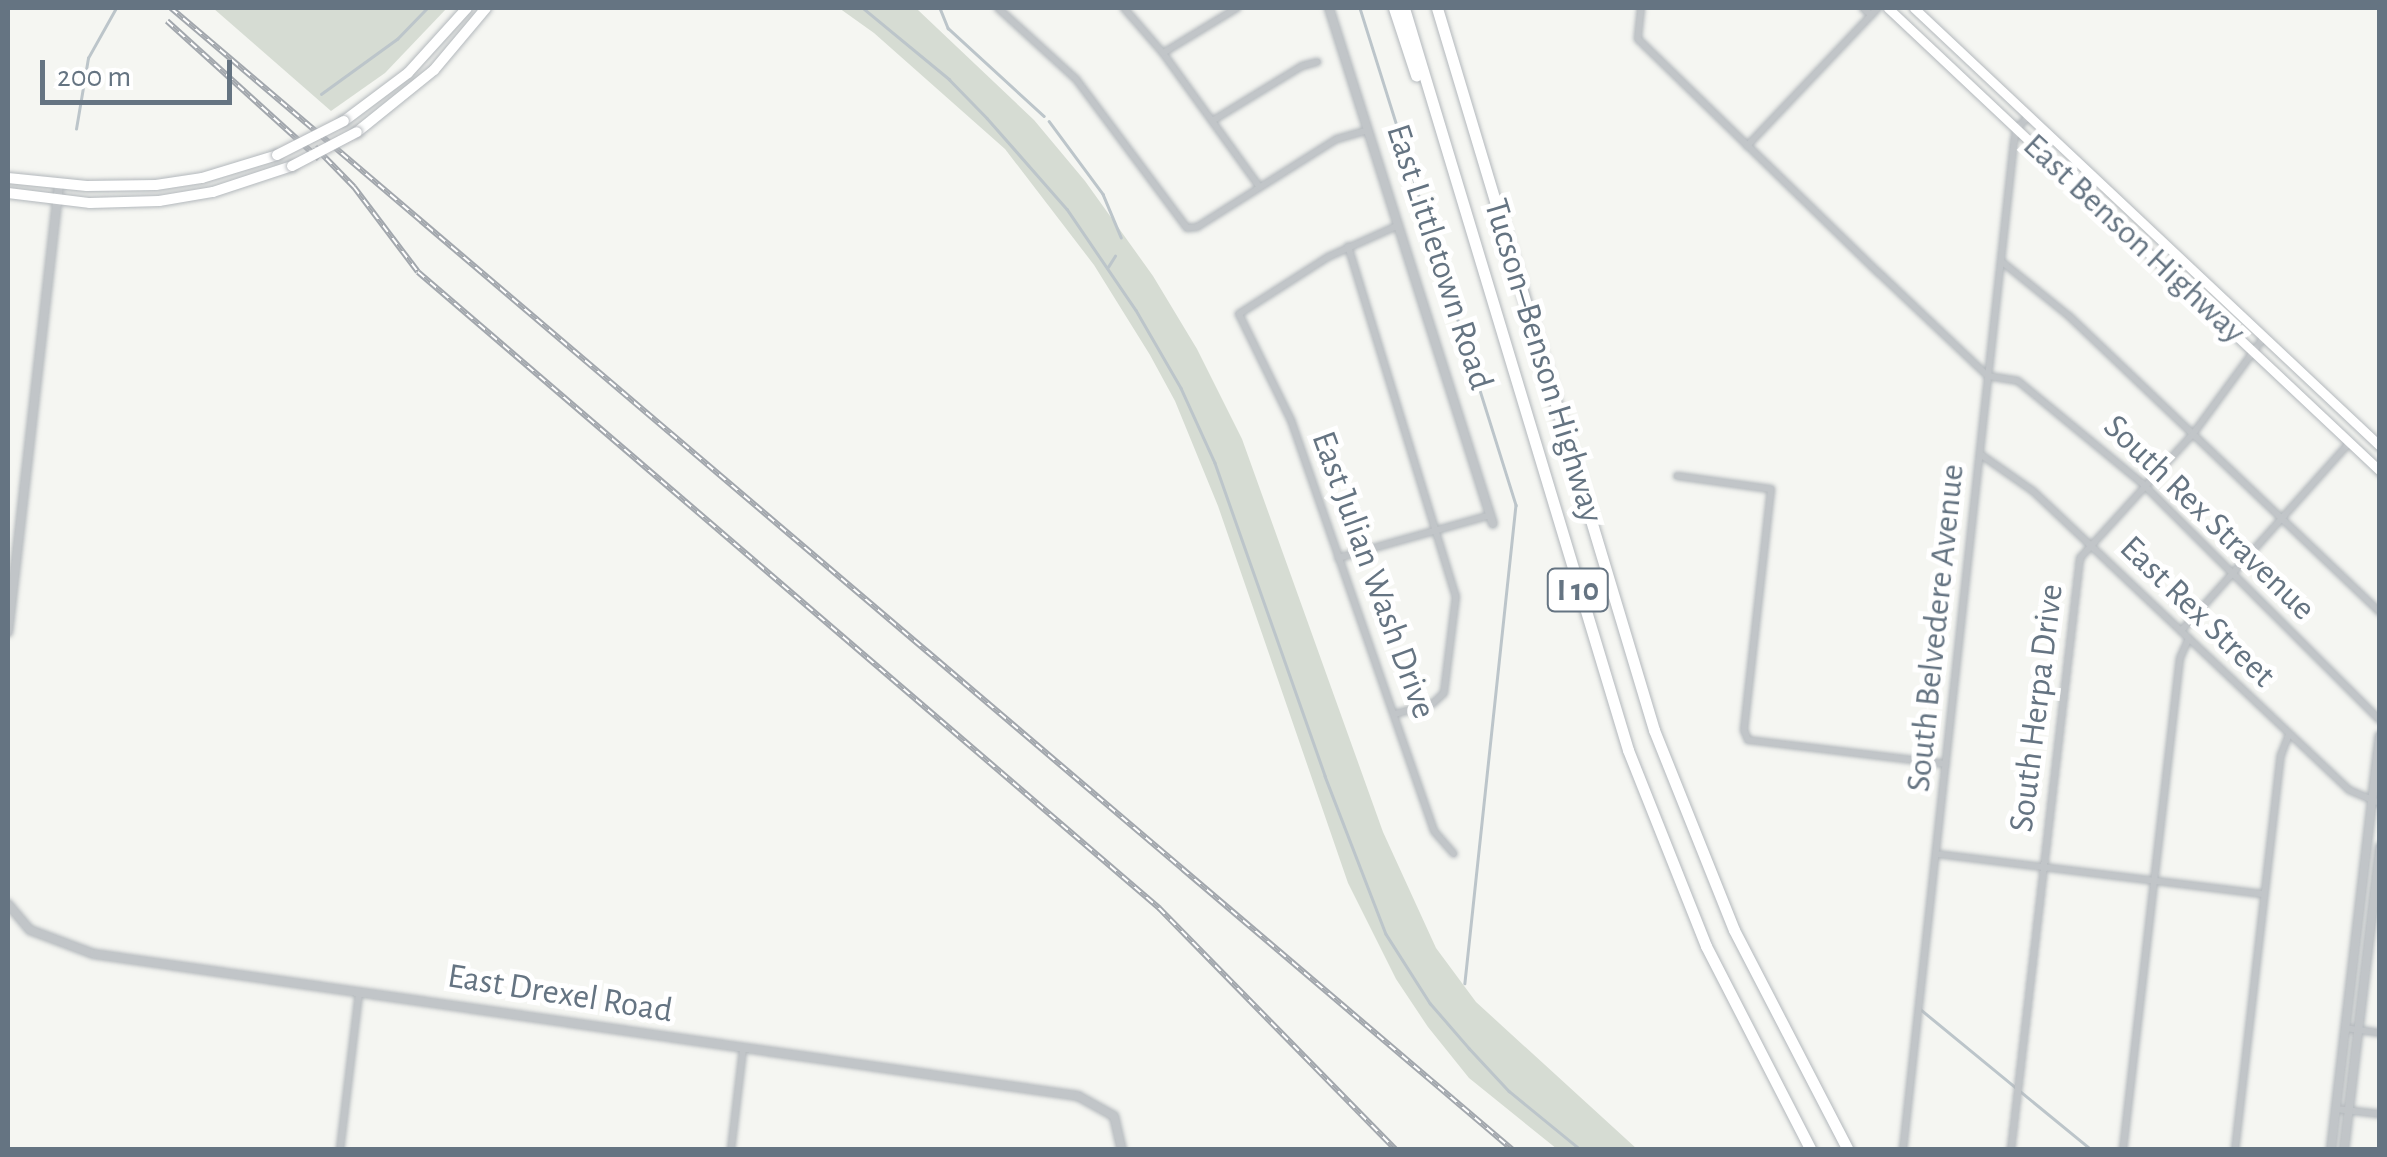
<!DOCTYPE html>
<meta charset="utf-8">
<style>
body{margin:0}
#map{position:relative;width:2387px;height:1157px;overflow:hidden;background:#f5f6f2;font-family:"Alegreya Sans",sans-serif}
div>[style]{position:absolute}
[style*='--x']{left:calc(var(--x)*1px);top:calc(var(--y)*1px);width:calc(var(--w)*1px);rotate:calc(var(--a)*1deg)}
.green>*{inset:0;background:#d6dcd3}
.stream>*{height:2.5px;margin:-1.25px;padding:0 1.25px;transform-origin:1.25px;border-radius:1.25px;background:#bcc5ca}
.roads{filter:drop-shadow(0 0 2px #b3b8bc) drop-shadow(0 0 2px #b3b8bc)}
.minor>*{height:6px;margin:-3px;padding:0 3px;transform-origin:3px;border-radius:3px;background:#c1c5c8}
.tertiary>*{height:8px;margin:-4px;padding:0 4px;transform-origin:4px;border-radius:4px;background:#c1c5c8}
.secondary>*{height:9px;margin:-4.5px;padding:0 4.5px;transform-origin:4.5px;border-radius:4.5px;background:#fff}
.primary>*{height:10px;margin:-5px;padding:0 5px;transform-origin:5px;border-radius:5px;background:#fff}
.motorway>*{height:11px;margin:-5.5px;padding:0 5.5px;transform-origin:5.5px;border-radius:5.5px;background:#fff}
.rail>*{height:6px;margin-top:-3px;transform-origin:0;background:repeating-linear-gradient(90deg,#fff 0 8px,#a2a7ad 0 16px);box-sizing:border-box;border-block:2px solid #a2a7ad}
.bridges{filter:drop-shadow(0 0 2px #b4b8bc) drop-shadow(0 0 2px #b4b8bc)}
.primary-bridge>*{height:10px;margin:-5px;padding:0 5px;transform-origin:5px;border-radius:5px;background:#fff}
span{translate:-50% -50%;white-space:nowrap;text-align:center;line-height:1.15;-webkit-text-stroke:10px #fff;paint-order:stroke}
.shield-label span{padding:2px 8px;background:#fff;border:2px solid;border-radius:8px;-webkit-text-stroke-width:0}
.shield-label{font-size:32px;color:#657482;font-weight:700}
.street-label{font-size:35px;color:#657482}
.frame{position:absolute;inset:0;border:10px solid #657482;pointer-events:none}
.scale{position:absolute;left:40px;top:60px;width:192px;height:45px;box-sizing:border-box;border:5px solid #657482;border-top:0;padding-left:12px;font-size:30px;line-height:35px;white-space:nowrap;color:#657482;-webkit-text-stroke:8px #fff;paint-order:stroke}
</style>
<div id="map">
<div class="green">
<div style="clip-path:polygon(213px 8px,447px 8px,385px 73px,331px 111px)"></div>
<div style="clip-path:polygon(839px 8px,918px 10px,1034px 120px,1085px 181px,1153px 276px,1197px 349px,1242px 439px,1383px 832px,1436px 948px,1476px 1002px,1637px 1149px,1557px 1149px,1469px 1078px,1428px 1027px,1396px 979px,1348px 883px,1218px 506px,1175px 401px,1150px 355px,1094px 265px,1005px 149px,874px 33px)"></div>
</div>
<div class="stream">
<div style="--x:863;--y:8;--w:112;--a:39.5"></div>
<div style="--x:949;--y:79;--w:54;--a:45.7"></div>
<div style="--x:987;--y:118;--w:121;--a:48.7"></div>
<div style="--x:1067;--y:209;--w:122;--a:55.7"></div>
<div style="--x:1136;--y:310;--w:90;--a:60"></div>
<div style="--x:1181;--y:388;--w:82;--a:65.6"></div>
<div style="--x:1215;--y:463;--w:332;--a:70.6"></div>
<div style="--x:1325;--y:776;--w:169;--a:68.9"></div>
<div style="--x:1386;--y:934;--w:82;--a:57.5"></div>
<div style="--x:1430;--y:1003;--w:60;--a:49.1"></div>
<div style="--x:1469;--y:1048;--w:59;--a:47.1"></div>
<div style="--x:1509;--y:1091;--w:93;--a:39.3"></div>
<div style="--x:940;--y:8;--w:22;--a:68"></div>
<div style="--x:948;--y:28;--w:130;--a:42.5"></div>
<div style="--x:1360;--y:8;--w:521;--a:72.57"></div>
<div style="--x:1516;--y:505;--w:481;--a:96.1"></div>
<div style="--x:321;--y:94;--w:94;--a:-35.9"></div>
<div style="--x:397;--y:39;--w:43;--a:-45.9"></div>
<div style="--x:1049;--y:121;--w:91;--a:53.5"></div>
<div style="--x:1103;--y:194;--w:47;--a:67.3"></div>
<div style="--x:76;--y:129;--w:72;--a:-80.4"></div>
<div style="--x:88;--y:58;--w:57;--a:-60.8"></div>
<div style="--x:1108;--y:267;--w:13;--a:-58"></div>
<div style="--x:1919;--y:1008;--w:224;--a:39.4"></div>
</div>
<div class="roads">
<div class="minor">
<div style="--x:998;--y:8;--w:105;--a:42.3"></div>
<div style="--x:1076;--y:79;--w:186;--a:53.3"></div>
<div style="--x:1187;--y:228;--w:10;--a:-6"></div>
<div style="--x:1197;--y:227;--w:165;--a:-32.2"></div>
<div style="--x:1337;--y:139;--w:32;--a:-16"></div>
<div style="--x:1124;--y:8;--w:60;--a:49.1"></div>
<div style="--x:1163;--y:53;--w:164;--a:54.2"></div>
<div style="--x:1641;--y:8;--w:31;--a:96"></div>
<div style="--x:1638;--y:39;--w:336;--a:44.2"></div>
<div style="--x:1879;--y:273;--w:150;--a:43.4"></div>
<div style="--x:1988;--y:376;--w:30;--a:9"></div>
<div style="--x:2018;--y:381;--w:163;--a:39.5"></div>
<div style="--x:2144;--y:485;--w:333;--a:44.9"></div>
<div style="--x:1863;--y:8;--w:11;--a:41"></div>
<div style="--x:1163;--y:53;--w:87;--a:-31.3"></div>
<div style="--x:1212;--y:121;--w:105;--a:-31.4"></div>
<div style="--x:1302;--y:66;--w:16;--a:-15"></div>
<div style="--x:1747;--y:146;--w:190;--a:-46.5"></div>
<div style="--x:1399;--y:225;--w:78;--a:155.7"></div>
<div style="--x:1328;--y:257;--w:106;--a:147.4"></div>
<div style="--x:1239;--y:314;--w:118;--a:63.9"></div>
<div style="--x:1291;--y:420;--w:435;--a:70.8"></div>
<div style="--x:1434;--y:831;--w:30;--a:49"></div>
<div style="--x:1348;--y:246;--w:366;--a:72.9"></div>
<div style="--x:1456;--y:596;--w:98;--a:97.1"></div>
<div style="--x:1444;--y:693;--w:16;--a:137"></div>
<div style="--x:1432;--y:704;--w:38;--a:165"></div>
<div style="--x:2001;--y:261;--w:87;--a:39"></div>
<div style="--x:2069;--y:316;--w:429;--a:43.6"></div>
<div style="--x:1980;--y:454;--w:65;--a:34.9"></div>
<div style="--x:2033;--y:491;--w:435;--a:43.4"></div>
<div style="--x:2349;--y:790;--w:34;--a:23"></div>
<div style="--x:1677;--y:476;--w:95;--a:7.9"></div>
<div style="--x:1771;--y:489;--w:243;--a:96.4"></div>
<div style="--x:1744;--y:730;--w:11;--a:68"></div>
<div style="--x:1748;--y:740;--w:199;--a:6.9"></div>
<div style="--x:1338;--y:558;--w:159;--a:-15.7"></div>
<div style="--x:2181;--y:631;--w:254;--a:-48.2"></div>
<div style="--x:1937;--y:854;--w:329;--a:7"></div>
<div style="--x:2345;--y:1028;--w:35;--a:8"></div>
<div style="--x:2336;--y:1109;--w:44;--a:6.5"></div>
<div style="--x:340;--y:1150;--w:159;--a:-83.1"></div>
<div style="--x:731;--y:1150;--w:101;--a:-83.2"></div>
<div style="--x:1903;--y:1150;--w:1014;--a:-83.72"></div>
<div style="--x:2014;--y:142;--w:13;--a:-81"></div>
<div style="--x:2016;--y:129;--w:18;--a:-45"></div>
<div style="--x:2011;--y:1150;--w:596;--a:-83.35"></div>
<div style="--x:2080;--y:558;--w:168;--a:-47.7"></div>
<div style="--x:2193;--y:434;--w:120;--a:-53.8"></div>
<div style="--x:2123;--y:1150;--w:495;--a:-83.4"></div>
<div style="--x:2180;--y:658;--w:22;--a:-66"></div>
<div style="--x:2235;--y:1150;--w:398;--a:-83.4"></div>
<div style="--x:2281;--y:755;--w:22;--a:-69"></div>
</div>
<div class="tertiary">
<div style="--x:1329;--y:8;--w:541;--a:72.37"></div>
<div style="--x:8;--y:632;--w:451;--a:-83.5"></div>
<div style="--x:8;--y:904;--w:34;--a:50"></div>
<div style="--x:30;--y:930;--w:68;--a:20.6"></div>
<div style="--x:94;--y:954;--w:994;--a:8.21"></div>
<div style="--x:1078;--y:1096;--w:41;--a:29.1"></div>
<div style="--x:1114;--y:1116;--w:35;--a:77"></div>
<div style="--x:2331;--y:1150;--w:417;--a:-83.3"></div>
<div style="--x:2344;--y:1150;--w:305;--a:-83.2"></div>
</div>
<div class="secondary">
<div style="--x:1888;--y:8;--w:676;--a:43.26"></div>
<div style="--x:1914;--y:8;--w:640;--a:43.23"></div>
</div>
<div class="primary">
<div style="--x:344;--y:121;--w:80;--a:-36.9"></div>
<div style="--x:408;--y:73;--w:88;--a:-47.8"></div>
<div style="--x:357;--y:132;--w:99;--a:-38.8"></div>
<div style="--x:434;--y:70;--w:81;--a:-50"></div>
<div style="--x:8;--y:178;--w:79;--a:5.8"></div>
<div style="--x:87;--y:186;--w:69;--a:-0.8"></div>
<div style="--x:156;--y:185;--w:47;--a:-8.7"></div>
<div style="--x:202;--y:178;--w:78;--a:-17"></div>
<div style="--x:8;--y:193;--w:83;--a:7"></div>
<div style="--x:90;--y:203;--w:69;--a:-1.7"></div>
<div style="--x:159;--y:201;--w:55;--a:-9.5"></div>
<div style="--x:213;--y:192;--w:83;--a:-18.2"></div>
</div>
<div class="motorway">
<div style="--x:1394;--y:8;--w:71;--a:71.8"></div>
<div style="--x:1404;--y:8;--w:775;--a:73.2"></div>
<div style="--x:1628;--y:750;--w:211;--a:68.3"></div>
<div style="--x:1706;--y:946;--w:229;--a:62.8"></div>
<div style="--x:1437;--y:8;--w:754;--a:73.27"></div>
<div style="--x:1654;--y:730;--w:215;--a:68.2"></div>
<div style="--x:1734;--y:930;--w:248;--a:62.6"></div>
</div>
</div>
<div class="rail">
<div style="--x:171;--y:8;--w:1762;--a:40.4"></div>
<div style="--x:167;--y:21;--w:205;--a:42.2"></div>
<div style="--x:315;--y:147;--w:56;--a:45.7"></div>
<div style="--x:354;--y:187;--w:106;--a:53"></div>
<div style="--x:418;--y:272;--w:977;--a:40.64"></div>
<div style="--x:1159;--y:908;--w:339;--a:45.6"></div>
</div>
<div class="bridges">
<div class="primary-bridge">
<div style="--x:277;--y:155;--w:75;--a:-26.9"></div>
<div style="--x:292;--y:166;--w:73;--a:-27.6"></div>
</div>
</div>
<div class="shield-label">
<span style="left:1578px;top:590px">I 10</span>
</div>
<div class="street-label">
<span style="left:2134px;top:239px;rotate:43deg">East Benson Highway</span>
<span style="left:1439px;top:257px;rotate:72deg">East Littletown Road</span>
<span style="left:1543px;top:361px;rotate:73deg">Tucson–Benson Highway</span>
<span style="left:2209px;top:518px;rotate:44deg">South Rex Stravenue</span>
<span style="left:1373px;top:575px;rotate:70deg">East Julian Wash Drive</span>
<span style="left:2197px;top:612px;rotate:44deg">East Rex Street</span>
<span style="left:1936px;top:628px;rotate:-84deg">South Belvedere Avenue</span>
<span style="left:2037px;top:708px;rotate:-83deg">South Herpa Drive</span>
<span style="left:560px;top:994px;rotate:9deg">East Drexel Road</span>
</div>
<div class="frame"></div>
<div class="scale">200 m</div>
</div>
